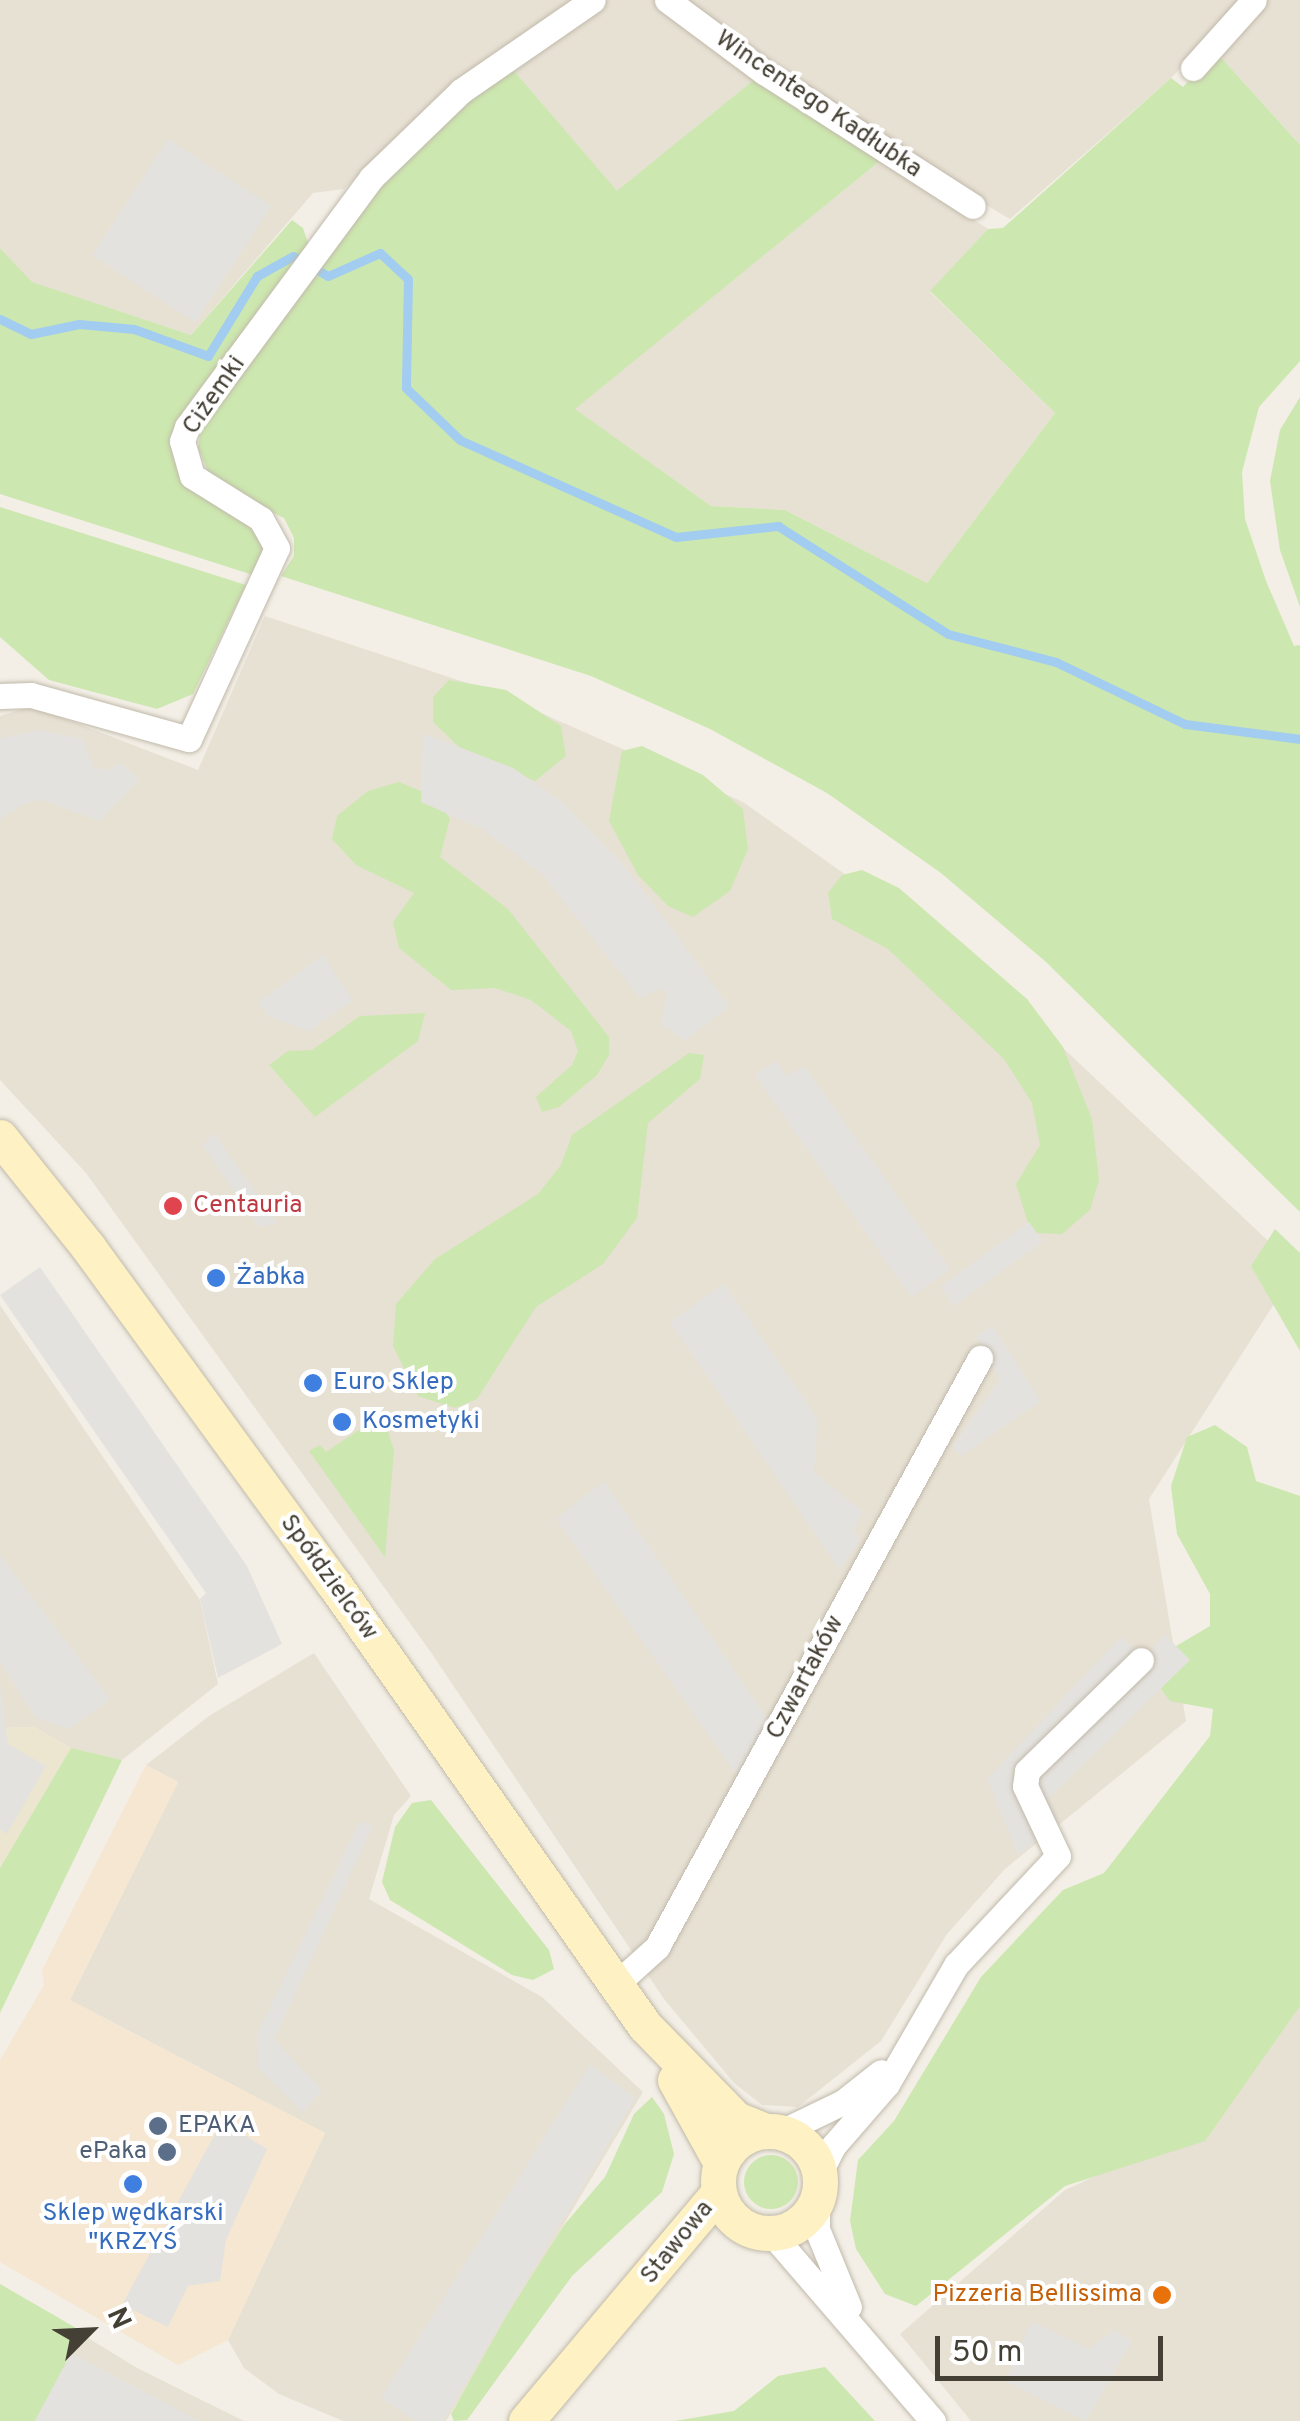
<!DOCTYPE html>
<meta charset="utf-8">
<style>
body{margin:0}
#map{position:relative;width:1300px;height:2421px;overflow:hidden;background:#f3efe6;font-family:Overpass,sans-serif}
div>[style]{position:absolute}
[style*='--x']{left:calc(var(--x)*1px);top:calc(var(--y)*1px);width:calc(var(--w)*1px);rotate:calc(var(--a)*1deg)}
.residential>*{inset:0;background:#e7e1d4}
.commercial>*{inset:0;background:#f5e7d1}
.education>*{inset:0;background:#ece5d0}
.green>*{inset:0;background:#cce7af}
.round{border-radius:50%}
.parking>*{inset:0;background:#e4e2de;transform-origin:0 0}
.stream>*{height:9px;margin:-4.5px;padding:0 4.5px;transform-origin:4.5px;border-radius:4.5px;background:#a2cdf0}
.roads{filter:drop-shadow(0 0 2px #c1baab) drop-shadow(0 0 2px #c1baab)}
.street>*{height:25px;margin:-12.5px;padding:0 12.5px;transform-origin:12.5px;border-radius:12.5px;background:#fff}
.secondary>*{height:35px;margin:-17.5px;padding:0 17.5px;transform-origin:17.5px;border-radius:17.5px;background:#fef2c4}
.secondary>.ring{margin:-17.5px;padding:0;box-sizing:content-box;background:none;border:35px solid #fef2c4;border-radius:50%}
.dots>*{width:28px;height:28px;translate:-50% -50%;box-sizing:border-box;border:5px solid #fff;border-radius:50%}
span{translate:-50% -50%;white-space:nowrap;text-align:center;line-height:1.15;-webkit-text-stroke:8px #fff;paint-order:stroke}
.street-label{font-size:25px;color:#454035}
.health-label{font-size:25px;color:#be3a42}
.left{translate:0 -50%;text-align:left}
.shop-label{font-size:25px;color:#366cbe}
.service-label{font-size:25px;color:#4e5e75}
.right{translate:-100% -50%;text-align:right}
.food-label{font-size:25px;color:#c56008}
.north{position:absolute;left:40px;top:2281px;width:100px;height:100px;-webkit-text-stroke:8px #fff;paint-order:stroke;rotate:66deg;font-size:28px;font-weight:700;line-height:40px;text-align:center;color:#454035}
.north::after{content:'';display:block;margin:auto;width:35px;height:45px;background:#454035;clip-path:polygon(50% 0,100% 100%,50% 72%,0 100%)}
.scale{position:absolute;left:935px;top:2336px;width:228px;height:45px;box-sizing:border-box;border:5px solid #454035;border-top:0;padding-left:12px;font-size:30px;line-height:35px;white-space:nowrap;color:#454035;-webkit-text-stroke:8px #fff;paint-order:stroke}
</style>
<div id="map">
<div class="residential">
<div style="clip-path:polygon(0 0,575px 0,454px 84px,344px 189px,313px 193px,191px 335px,31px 282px,0 248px)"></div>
<div style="clip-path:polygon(608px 0,656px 0,760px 75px,617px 192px,509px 65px)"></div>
<div style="clip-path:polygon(675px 0,1246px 0,1171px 78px,1010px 219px,888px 147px)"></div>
<div style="clip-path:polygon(1264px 0,1300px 0,1300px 145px,1216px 52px)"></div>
<div style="clip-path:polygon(881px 160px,988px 229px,930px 292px,1055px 413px,927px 583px,785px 510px,711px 506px,574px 409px)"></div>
<div style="clip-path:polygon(265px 616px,491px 691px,743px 802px,980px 970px,1297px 1268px,1149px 1499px,1186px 1721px,1005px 1869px,947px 1934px,881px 2041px,798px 2107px,762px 2105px,734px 2083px,664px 1999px,430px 1651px,86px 1173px,0 1080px,0 716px,32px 706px,198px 770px)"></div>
<div style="clip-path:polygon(0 1305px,200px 1600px,218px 1684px,122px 1760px,71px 1748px,34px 1727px,0 1728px)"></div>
<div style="clip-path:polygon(314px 1653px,411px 1796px,394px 1815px,369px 1899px,542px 1997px,643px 2092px,446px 2421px,343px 2421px,279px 2394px,244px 2368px,228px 2340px,325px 2133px,70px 2000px,178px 1782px,146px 1765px,209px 1716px)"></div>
<div style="clip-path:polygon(1300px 1993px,1300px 2421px,971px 2421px,900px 2334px,1065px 2190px,1177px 2139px)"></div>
<div style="clip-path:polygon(0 2284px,137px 2368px,244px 2421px,0 2421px)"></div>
</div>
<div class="commercial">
<div style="clip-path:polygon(146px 1765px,178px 1782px,70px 2000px,325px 2133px,228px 2340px,178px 2365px,0 2262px,0 2060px,44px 1985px,42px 1970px)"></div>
</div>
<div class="education">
<div style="clip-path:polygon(34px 1727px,71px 1748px,0 1868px,0 1728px)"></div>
</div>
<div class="green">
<div style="clip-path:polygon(1216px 52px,1300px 145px,1300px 361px,1259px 407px,1242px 472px,1245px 519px,1266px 581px,1294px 646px,1300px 645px,1300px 1212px,1046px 962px,941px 873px,827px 793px,710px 729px,591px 676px,281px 576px,294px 556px,294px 538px,284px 518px,213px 483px,198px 448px,201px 428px,344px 228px,409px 153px,509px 65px,617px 191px,760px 75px,881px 160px,575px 409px,711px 506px,785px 510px,927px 583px,1055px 413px,930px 291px,988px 229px,1003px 228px,1171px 78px,1183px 87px)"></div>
<div style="clip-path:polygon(292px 220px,303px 228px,309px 246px,172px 443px,178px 474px,191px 489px,239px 515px,260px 539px,263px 552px,253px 575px,0 494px,0 248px,32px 282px,191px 335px)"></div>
<div style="clip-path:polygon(1300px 397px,1300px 607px,1280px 550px,1270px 481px,1280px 430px)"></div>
<div style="clip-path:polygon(0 507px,246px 585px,193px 694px,157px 709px,49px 680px,0 637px)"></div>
<div style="clip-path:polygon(449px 680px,506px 690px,561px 726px,566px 756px,535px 781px,459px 747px,433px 722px,433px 697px)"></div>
<div style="clip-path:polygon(642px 746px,703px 775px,743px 809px,748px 849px,730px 891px,693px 917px,668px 906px,638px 875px,609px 821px,622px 751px)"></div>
<div style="clip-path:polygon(399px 782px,435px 797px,450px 819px,440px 857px,508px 909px,609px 1037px,609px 1055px,597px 1075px,559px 1107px,542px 1112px,536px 1097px,572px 1065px,578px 1051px,571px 1031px,531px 1000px,495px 988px,451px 990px,399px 948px,393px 922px,414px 893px,356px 865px,332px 839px,337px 816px,368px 791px)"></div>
<div style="clip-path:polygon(862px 870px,899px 888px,1027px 999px,1063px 1047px,1092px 1119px,1099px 1180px,1090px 1210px,1062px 1234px,1031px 1233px,1016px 1184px,1040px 1145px,1032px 1103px,1004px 1059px,888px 949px,832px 919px,828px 893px,842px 875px)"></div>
<div style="clip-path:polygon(425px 1013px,418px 1041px,315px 1117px,269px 1065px,288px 1051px,312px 1050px,360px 1016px)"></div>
<div style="clip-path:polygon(689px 1053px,704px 1055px,700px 1079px,648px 1123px,637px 1218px,603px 1264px,536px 1307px,477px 1399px,455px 1408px,418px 1396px,393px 1346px,396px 1304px,435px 1259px,538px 1194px,561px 1165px,572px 1135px)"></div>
<div style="clip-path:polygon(1275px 1229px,1300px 1253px,1300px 1351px,1251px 1266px)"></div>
<div style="clip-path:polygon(383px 1414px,394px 1451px,385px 1557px,309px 1451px,320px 1445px,326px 1452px)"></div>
<div style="clip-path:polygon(1215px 1425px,1247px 1447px,1256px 1481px,1300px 1496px,1300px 2006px,1205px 2141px,1065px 2186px,916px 2306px,885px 2294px,856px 2249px,850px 2221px,858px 2160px,894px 2121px,981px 1977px,1063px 1890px,1104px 1873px,1210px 1736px,1213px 1709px,1170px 1701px,1155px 1681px,1161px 1655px,1210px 1626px,1210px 1594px,1177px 1534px,1171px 1486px,1187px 1437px)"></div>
<div style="clip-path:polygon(71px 1748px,122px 1760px,0 2013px,0 1868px)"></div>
<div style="clip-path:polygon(431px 1800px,549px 1950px,554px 1969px,533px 1980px,512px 1975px,390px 1900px,382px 1882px,395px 1827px,412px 1803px)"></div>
<div style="clip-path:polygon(652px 2097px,664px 2114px,674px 2154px,662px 2192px,572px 2276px,467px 2420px,454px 2421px,451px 2414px,507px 2315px,564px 2225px,605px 2177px,634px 2114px)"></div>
<div class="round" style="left:744px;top:2155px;width:54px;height:54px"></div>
<div style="clip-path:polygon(0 2284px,83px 2332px,35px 2421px,0 2421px)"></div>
<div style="clip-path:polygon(825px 2367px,875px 2421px,675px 2421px,734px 2411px,778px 2376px)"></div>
</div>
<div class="parking">
<div style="left:168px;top:139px;width:123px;height:139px;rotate:33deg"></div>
<div style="clip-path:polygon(40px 730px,83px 739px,93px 767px,108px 770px,121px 763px,140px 779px,99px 821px,42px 800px,23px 804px,0 820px,0 738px)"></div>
<div style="clip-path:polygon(423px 733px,513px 768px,561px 801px,627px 869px,729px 1006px,685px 1041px,661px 1024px,667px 994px,662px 989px,640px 998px,542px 874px,482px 829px,421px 802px)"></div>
<div style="clip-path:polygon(323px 955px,353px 1000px,309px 1031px,269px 1017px,258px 1002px)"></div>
<div style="clip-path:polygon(776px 1061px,787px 1076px,804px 1066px,950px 1269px,911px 1297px,755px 1075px)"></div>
<div style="clip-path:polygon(213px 1132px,277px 1223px,259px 1227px,203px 1146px)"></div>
<div style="left:1029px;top:1222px;width:24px;height:110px;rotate:54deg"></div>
<div style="clip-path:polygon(40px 1267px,247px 1566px,282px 1644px,218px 1678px,200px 1599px,206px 1593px,0 1295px)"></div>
<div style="clip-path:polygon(724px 1284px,818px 1419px,814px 1473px,863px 1512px,853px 1532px,861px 1538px,840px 1570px,670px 1322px)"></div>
<div style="clip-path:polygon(992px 1325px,1041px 1401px,961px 1456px,952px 1447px,1000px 1379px,976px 1337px)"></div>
<div style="clip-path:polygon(604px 1481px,777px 1733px,746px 1788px,556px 1519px)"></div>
<div style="clip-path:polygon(0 1555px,110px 1699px,69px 1729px,36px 1718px,0 1661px)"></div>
<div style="clip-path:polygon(1165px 1635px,1190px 1660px,1047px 1800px,1060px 1823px,1018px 1855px,987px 1779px,1121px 1637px,1144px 1657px)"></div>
<div style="clip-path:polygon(0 1686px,8px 1744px,46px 1766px,7px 1834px,0 1829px)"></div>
<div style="clip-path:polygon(360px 1821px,373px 1826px,274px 2039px,322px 2090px,303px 2112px,258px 2068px,257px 2034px)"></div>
<div style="clip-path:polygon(590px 2064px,635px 2098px,443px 2421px,416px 2421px,381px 2398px)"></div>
<div style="clip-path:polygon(222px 2121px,267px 2149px,226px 2240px,220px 2281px,188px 2286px,168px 2327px,122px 2305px)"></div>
<div style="clip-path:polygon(1032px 2321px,1089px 2349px,1114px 2330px,1132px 2341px,1086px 2421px,1005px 2381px)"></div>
<div style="clip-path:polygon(71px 2353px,199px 2421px,35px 2421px)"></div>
</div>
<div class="stream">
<div style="--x:0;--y:319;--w:34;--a:26"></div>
<div style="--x:31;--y:334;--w:49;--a:-11.8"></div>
<div style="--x:79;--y:324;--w:55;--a:5.2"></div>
<div style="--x:134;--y:329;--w:79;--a:20"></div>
<div style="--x:208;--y:356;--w:94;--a:-58.5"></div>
<div style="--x:257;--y:276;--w:41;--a:-29.1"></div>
<div style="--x:293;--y:256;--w:40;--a:29.7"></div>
<div style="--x:328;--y:276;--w:57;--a:-23.9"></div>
<div style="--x:380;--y:253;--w:38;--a:43"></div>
<div style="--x:408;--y:279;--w:109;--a:91.1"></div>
<div style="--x:406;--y:388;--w:75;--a:43.9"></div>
<div style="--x:460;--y:440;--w:237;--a:24.2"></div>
<div style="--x:676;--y:537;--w:103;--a:-6.2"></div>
<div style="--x:778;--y:526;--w:201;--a:32.4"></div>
<div style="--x:948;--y:634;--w:112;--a:14.5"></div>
<div style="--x:1056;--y:662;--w:143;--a:25.7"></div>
<div style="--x:1185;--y:724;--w:116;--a:7.4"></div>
</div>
<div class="roads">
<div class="street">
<div style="--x:667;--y:0;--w:121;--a:36.6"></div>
<div style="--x:764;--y:72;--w:248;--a:32.7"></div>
<div style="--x:1193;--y:68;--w:91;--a:-48.1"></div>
<div style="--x:0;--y:696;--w:31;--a:-2"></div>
<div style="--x:31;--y:695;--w:164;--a:15.6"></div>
<div style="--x:189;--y:739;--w:210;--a:-65.3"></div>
<div style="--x:277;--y:548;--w:33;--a:-119"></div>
<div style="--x:261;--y:519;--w:81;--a:-148.1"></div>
<div style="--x:192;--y:476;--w:36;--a:-106"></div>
<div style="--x:182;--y:441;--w:15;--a:-70"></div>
<div style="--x:187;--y:427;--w:310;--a:-53.5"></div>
<div style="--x:371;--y:178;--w:125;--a:-44"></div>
<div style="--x:461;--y:91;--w:160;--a:-34.6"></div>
<div style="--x:615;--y:1985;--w:57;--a:-42.1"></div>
<div style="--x:657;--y:1947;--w:672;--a:-61.26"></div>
<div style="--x:781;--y:2132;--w:69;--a:-25.8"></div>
<div style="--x:843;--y:2102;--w:48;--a:-38.3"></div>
<div style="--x:820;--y:2172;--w:30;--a:-63"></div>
<div style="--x:834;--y:2145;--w:81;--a:-49"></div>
<div style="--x:887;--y:2084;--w:138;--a:-59.9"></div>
<div style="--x:956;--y:1965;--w:149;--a:-46.9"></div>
<div style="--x:1058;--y:1856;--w:77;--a:-115.2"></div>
<div style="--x:1025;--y:1786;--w:15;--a:-82"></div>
<div style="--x:1027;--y:1771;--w:159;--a:-44.2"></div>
<div style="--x:817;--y:2201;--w:28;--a:90"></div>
<div style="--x:817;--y:2229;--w:84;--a:67.7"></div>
<div style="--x:772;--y:2234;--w:247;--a:49.3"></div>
</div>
<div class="secondary">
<div style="--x:0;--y:1137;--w:141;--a:51.3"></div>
<div style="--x:88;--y:1247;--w:417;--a:53.9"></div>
<div style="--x:334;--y:1584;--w:540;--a:54.87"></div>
<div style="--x:645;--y:2026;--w:130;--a:45.6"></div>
<div style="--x:736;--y:2119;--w:32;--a:22"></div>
<div style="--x:675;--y:2080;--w:95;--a:61"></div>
<div class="ring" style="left:718px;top:2131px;width:67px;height:67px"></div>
<div style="--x:526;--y:2421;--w:299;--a:-49.9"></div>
</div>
</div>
<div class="dots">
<div style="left:173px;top:1206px;background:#e0444e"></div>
<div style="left:216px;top:1278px;background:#3f7fe0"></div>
<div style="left:313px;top:1383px;background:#3f7fe0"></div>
<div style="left:342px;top:1422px;background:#3f7fe0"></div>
<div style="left:158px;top:2126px;background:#5c6f8a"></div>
<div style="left:167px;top:2152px;background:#5c6f8a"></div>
<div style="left:133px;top:2184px;background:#3f7fe0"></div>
<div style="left:1162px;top:2295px;background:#e8710a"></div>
</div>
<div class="street-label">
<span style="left:818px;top:105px;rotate:34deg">Wincentego Kadłubka</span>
<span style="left:215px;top:396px;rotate:-55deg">Ciżemki</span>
<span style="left:328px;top:1578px;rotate:54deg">Spółdzielców</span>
<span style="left:806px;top:1678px;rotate:-62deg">Czwartaków</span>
<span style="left:678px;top:2243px;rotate:-51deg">Stawowa</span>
</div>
<div class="health-label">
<span class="left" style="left:193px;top:1206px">Centauria</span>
</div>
<div class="shop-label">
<span class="left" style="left:236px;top:1278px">Żabka</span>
<span class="left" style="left:333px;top:1383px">Euro Sklep</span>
<span class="left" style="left:362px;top:1422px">Kosmetyki</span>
<span style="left:133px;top:2229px">Sklep wędkarski<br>"KRZYŚ</span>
</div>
<div class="service-label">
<span class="left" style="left:178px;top:2126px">EPAKA</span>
<span class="right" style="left:147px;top:2152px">ePaka</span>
</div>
<div class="food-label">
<span class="right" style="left:1142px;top:2295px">Pizzeria Bellissima</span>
</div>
<div class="north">N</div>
<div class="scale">50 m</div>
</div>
